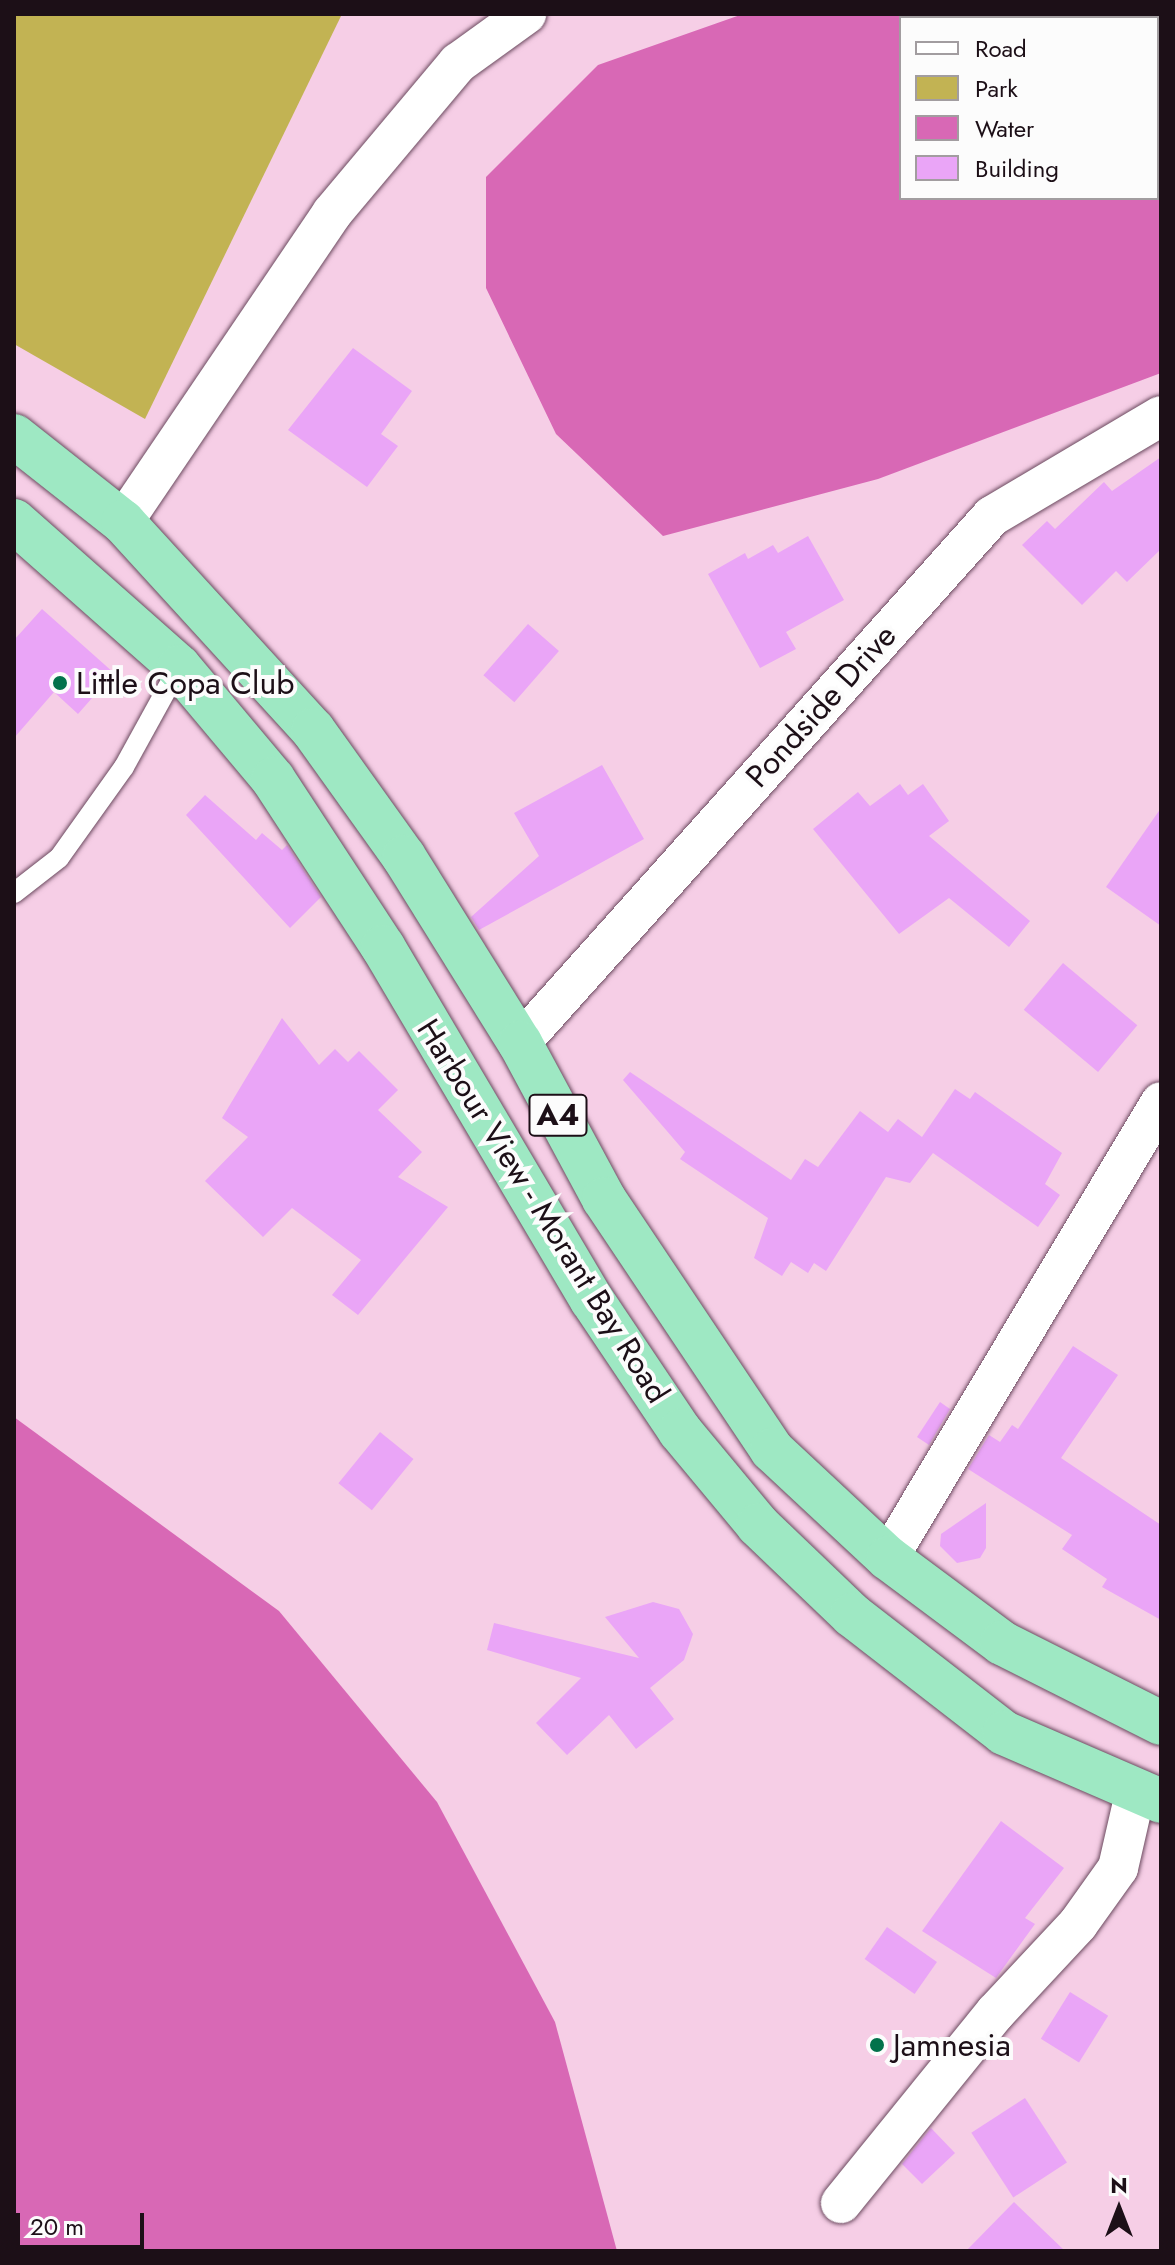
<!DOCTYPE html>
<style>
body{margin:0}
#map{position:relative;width:1175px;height:2265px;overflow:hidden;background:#f6cee6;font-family:Jost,sans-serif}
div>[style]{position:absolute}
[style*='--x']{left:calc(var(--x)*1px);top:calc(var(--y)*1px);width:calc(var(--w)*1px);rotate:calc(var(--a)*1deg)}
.green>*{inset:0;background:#c2b353}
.water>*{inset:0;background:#d868b5}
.building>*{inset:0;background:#eaa5f7;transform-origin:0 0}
.roads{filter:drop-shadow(0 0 2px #6b4a5f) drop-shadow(0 0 2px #6b4a5f)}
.service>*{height:20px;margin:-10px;padding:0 10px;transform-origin:10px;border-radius:10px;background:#fff}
.minor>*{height:40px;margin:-20px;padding:0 20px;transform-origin:20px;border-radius:20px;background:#fff}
.trunk>*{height:44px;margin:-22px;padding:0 22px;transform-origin:22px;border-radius:22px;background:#9ee8c3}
.dots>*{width:22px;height:22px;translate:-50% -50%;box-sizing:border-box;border:4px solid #fcfcfc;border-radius:50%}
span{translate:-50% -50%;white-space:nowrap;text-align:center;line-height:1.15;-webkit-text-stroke:8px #fcfcfc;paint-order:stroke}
.shield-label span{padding:2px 6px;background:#fcfcfc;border:2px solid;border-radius:6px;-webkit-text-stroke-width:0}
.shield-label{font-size:30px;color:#1c0f17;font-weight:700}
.poi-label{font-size:32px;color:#1c0f17}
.left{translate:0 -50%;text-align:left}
.street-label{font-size:32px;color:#1c0f17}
.frame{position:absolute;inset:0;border:16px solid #1c0f17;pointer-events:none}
.legend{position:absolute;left:899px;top:16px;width:260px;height:184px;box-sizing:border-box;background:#fcfcfc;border:2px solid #a29da0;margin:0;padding:10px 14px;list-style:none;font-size:24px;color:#1c0f17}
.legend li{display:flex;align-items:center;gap:16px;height:40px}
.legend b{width:40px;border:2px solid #a29da0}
.north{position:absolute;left:1079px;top:2169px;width:80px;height:80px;-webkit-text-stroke:6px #fcfcfc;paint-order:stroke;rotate:0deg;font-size:22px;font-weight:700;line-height:32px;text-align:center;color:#1c0f17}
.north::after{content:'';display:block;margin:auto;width:28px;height:36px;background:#1c0f17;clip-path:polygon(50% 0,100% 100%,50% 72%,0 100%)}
.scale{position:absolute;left:16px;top:2213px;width:128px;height:36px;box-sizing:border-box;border:4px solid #1c0f17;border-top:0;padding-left:10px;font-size:24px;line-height:28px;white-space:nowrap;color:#1c0f17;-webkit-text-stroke:6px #fcfcfc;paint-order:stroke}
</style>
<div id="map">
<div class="green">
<div style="clip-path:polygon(14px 14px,342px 14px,145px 419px,14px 344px)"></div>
</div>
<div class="water">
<div style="clip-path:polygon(evenodd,743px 14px,1161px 14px,1161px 373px,878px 479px,663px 536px,556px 434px,486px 288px,486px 177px,598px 65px,743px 14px,901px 18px,1157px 18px,1157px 198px,901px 198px,901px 18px)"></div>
<div style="clip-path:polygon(14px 1417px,279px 1611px,437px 1802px,555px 2022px,617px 2251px,14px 2251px)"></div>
</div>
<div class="building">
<div style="clip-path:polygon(353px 348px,412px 391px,381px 434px,398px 446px,367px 487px,288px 430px)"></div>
<div style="clip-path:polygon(1161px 457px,1161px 549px,1127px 582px,1116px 571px,1082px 605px,1022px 545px,1047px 521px,1055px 529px,1104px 482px,1112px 491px)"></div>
<div style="clip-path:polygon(808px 536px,844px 600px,786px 632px,796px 649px,760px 668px,708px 574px,745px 553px,748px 559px,773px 545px,778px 553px)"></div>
<div style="clip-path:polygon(42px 609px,114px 673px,78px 714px,54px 692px,14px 738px,14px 640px)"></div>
<div style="left:528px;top:624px;width:41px;height:68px;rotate:41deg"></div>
<div style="clip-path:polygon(602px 765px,644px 839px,479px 930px,471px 917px,539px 856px,514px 813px)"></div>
<div style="clip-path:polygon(900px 784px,908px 795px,923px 784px,949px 821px,929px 836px,1030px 921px,1009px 947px,949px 898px,899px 934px,813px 829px,858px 792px,870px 806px)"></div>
<div style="clip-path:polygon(205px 795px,256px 840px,262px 833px,282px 850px,287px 845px,321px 897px,290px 928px,186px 815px)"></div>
<div style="clip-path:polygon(1161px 808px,1161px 926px,1106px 887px)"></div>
<div style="left:1063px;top:963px;width:97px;height:61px;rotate:40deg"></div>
<div style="clip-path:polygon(282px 1018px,319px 1065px,335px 1049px,348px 1062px,359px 1051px,398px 1090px,378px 1110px,422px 1152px,398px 1177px,448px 1207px,358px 1315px,332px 1295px,361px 1260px,292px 1208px,263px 1237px,205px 1181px,248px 1137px,222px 1118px)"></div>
<div style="clip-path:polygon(630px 1072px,791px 1180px,805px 1159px,818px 1167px,860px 1111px,888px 1132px,898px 1119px,922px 1137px,955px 1089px,970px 1099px,975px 1092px,1062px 1153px,1045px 1184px,1060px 1195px,1038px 1227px,933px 1153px,910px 1183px,886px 1177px,826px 1271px,814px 1263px,808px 1273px,791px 1262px,782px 1276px,754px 1258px,768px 1218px,680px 1159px,685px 1152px,623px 1080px)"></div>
<div style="clip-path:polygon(1073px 1346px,1118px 1375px,1061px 1458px,1161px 1525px,1161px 1620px,1102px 1587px,1107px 1579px,1062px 1549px,1072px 1535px,968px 1469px,989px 1435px,1000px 1442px,1012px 1425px,1018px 1429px)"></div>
<div style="clip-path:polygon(940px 1402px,950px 1409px,929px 1445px,917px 1437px)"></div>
<div style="left:380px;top:1432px;width:43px;height:66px;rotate:39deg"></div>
<div style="clip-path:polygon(986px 1503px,986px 1548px,980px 1558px,957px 1563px,940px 1546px,941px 1534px)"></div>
<div style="clip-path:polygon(653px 1602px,679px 1609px,693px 1634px,684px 1660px,650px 1688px,674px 1719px,636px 1749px,609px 1715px,567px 1755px,536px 1723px,581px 1678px,487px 1650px,494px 1623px,639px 1658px,605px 1617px)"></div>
<div style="clip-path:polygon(1001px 1821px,1064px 1868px,1025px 1918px,1035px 1924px,996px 1978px,922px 1931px)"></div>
<div style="left:887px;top:1927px;width:61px;height:39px;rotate:35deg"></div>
<div style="left:1070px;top:1992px;width:45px;height:55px;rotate:32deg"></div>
<div style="left:1025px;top:2098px;width:77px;height:64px;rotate:57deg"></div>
<div style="clip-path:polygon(931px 2128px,955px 2153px,922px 2184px,902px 2164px)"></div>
<div style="clip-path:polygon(1014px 2202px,1065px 2251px,966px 2251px)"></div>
</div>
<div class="roads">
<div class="service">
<div style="--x:14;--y:893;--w:57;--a:-37.9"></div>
<div style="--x:59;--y:858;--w:112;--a:-54.5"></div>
<div style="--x:124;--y:767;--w:114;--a:-61.2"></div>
</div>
<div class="minor">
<div style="--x:123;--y:522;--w:373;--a:-55.9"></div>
<div style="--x:332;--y:213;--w:196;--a:-50"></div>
<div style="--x:458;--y:63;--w:84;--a:-35.8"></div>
<div style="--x:520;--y:1043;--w:707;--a:-48.15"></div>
<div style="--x:992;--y:516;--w:196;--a:-30.6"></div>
<div style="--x:888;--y:1558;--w:531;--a:-59.09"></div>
<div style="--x:841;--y:2203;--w:245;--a:-51"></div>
<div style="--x:995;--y:2013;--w:122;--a:-47"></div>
<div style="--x:1078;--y:1924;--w:69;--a:-54.5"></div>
<div style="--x:1118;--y:1868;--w:76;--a:-77.1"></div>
</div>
<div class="trunk">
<div style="--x:14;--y:436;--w:139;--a:38.3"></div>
<div style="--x:123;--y:522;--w:282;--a:47.6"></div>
<div style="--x:313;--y:730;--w:156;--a:54.4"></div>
<div style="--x:404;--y:857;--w:219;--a:58.1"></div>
<div style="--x:520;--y:1043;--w:177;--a:61.7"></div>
<div style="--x:604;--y:1199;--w:302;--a:56.2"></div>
<div style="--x:772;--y:1450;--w:158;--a:43"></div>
<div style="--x:888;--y:1558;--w:142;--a:36.7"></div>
<div style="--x:1002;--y:1643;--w:178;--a:26.7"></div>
<div style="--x:14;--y:521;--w:220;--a:41.5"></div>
<div style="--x:179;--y:667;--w:146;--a:50"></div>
<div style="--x:273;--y:779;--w:201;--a:56.8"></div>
<div style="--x:383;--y:947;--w:410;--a:59.4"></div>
<div style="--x:592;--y:1300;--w:158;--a:56.1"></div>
<div style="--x:680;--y:1431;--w:122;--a:50.3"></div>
<div style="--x:758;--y:1525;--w:130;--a:43.8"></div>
<div style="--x:852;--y:1615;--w:192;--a:37.8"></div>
<div style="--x:1004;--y:1733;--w:171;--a:23.4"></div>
</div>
</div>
<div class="dots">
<div style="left:60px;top:683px;background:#02724b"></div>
<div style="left:877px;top:2045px;background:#02724b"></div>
</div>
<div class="shield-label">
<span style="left:558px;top:1115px">A4</span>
</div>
<div class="poi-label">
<span class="left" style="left:76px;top:683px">Little Copa Club</span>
<span class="left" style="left:893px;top:2045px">Jamnesia</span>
</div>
<div class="street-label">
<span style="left:821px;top:706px;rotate:-48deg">Pondside Drive</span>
<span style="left:543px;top:1211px;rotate:58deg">Harbour View - Morant Bay Road</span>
</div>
<div class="frame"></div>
<ul class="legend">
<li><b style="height:10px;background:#fff"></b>Road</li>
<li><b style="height:22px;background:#c2b353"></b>Park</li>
<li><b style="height:22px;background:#d868b5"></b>Water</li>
<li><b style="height:22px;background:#eaa5f7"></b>Building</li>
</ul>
<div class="north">N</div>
<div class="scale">20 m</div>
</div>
